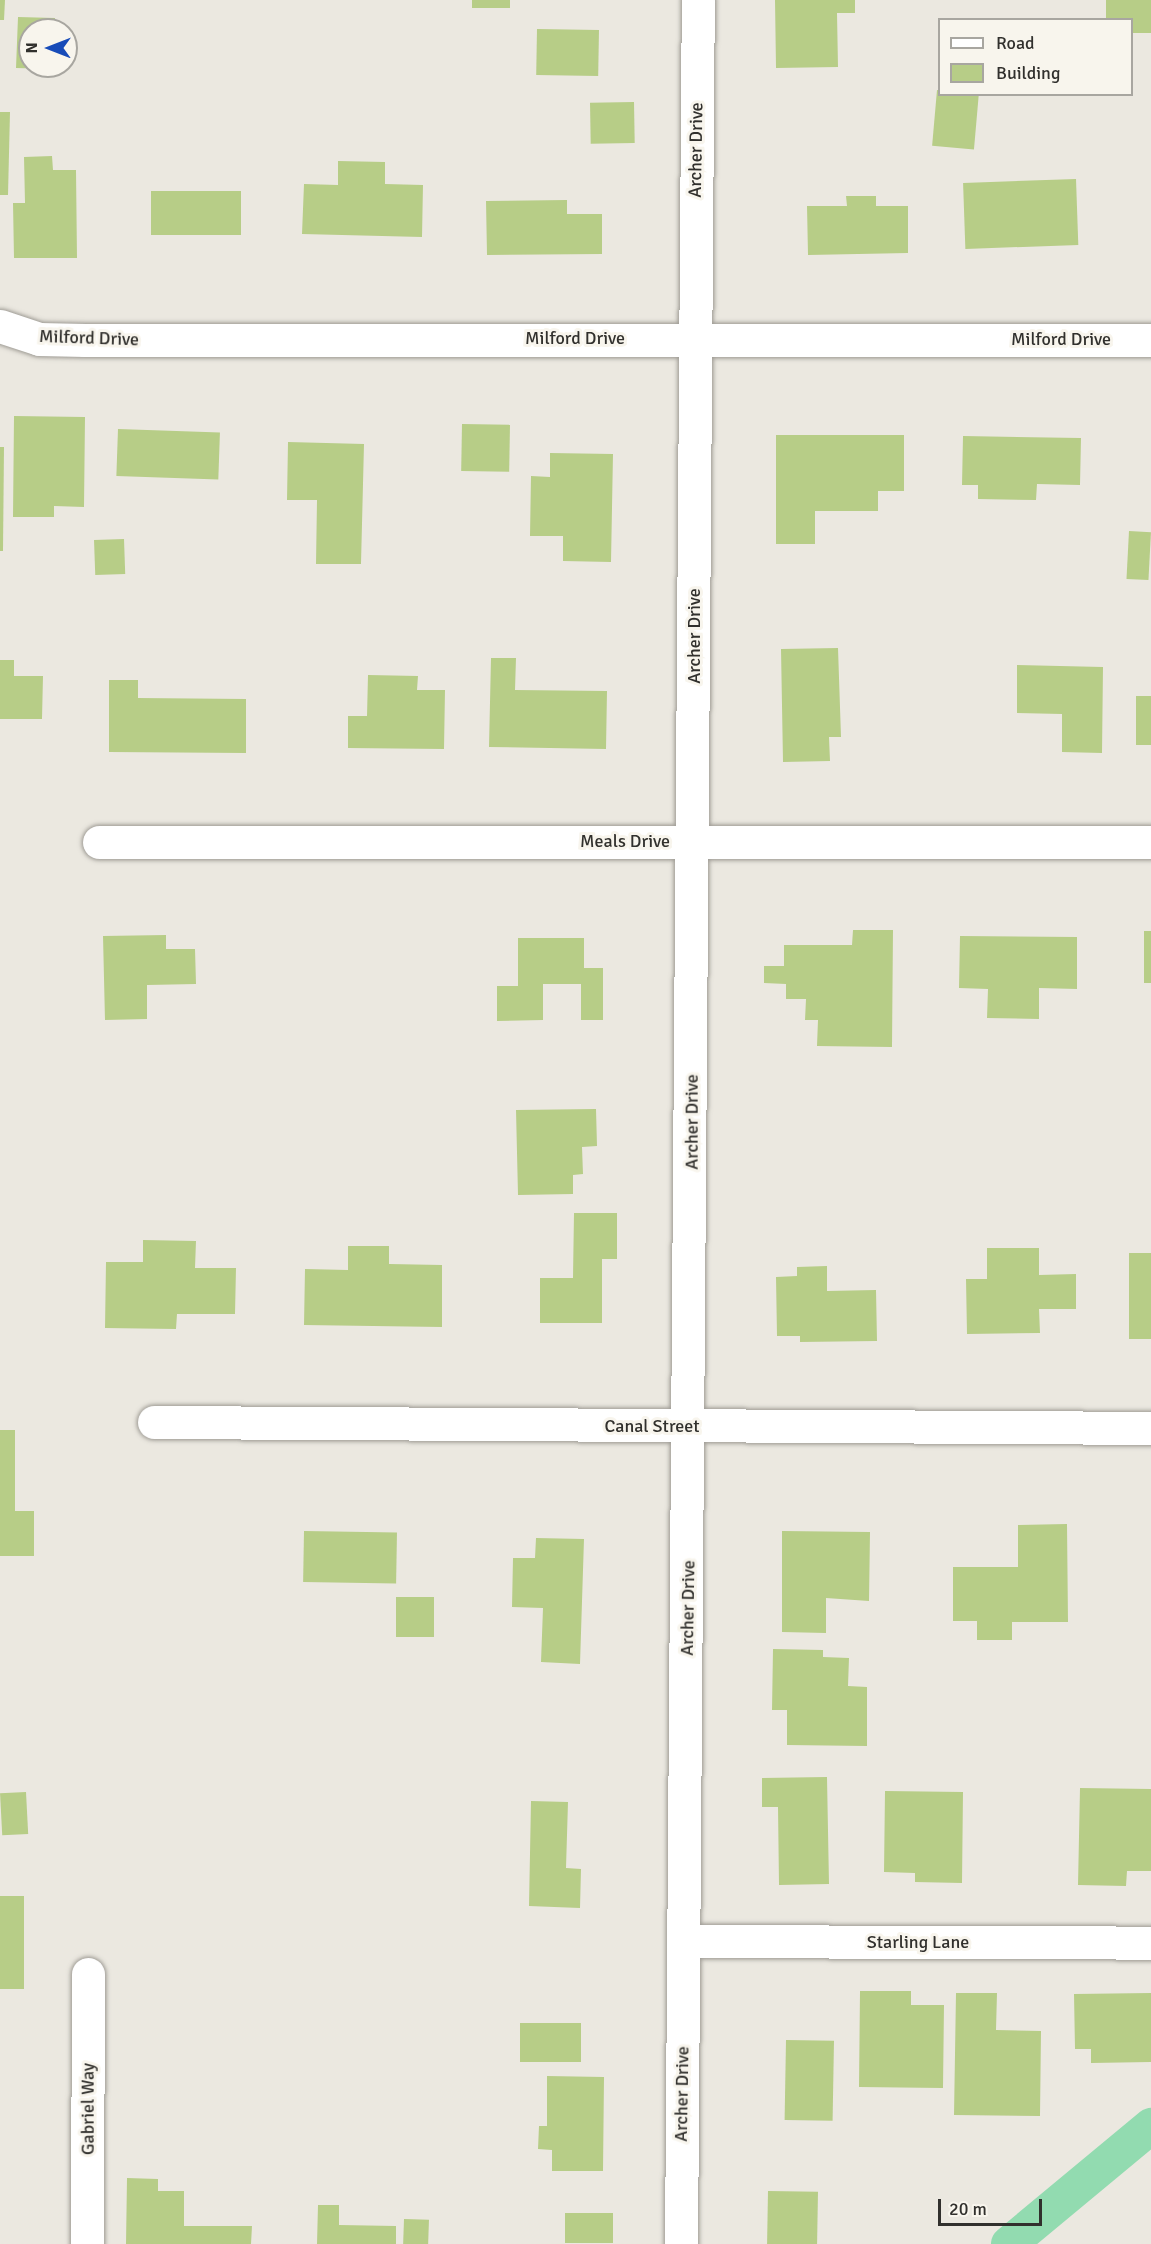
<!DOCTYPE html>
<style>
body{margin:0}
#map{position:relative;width:1151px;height:2244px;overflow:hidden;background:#ebe8e0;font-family:Signika,sans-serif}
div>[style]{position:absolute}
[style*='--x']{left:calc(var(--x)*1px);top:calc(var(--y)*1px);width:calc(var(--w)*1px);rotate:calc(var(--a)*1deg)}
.canal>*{height:36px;margin:-18px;padding:0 18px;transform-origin:18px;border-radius:18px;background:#92dbb0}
.building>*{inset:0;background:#b7cd87;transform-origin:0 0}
.roads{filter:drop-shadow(0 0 2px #9f9c95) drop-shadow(0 0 2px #9f9c95)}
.minor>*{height:33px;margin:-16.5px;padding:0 16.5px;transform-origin:16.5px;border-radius:16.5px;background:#fff}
.tertiary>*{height:33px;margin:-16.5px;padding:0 16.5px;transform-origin:16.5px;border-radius:16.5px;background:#fff}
span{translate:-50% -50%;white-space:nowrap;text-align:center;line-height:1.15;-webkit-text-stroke:6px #f8f5ed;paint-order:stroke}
.street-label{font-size:18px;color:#31302d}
.legend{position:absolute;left:938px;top:18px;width:195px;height:78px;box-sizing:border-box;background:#f8f5ed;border:2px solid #a8a6a0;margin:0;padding:8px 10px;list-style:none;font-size:18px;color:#31302d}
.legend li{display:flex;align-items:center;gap:12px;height:30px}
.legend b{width:30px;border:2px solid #a8a6a0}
.north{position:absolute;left:18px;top:18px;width:60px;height:60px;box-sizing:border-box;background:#f8f5ed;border:2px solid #a8a6a0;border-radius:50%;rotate:270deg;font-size:16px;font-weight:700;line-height:24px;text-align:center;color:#31302d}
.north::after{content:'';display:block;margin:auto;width:21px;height:27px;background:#174bb8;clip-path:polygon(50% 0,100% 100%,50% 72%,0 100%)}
.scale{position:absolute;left:938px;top:2199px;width:104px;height:27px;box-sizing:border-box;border:3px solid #31302d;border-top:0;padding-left:8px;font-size:18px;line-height:21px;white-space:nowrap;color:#31302d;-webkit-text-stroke:4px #f8f5ed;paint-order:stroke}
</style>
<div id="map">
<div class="canal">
<div style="--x:1009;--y:2244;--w:185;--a:-39.7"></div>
</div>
<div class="building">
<div style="clip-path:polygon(0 0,5px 0,4px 20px,0 20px)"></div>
<div style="left:472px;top:0;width:38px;height:8px"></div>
<div style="clip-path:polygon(775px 0,855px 0,855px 13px,837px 13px,838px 67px,776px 68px)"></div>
<div style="clip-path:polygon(1106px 0,1151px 0,1151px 33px,1132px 33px,1132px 20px,1106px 20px)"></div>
<div style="clip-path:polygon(18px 17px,55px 18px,55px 30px,30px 30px,30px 66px,53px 69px,16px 68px)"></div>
<div style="left:537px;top:29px;width:62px;height:46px;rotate:1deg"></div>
<div style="left:937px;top:90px;width:42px;height:56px;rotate:5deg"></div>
<div style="left:634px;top:102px;width:41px;height:44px;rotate:89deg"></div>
<div style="clip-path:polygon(0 112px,10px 112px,8px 195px,0 195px)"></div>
<div style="clip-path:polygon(52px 156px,53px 170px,76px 170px,77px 258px,14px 258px,13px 203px,25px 203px,24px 157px)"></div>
<div style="clip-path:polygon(338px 161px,385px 162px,385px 184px,423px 185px,422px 237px,302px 234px,304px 184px,338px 185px)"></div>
<div style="left:1076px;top:179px;width:66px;height:113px;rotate:88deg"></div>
<div style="left:151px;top:191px;width:90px;height:44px"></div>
<div style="clip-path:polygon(846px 196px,876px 196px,876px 206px,908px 206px,908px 253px,808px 255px,807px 206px,847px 206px)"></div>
<div style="clip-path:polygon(567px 200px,567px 214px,602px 214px,602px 254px,487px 255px,486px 201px)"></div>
<div style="clip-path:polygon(14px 416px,85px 417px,84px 507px,54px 506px,54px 517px,13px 517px)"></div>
<div style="left:462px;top:424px;width:48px;height:47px;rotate:1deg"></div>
<div style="left:118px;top:429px;width:102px;height:47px;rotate:2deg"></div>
<div style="clip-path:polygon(776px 435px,904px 435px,904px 491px,878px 491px,878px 511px,815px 511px,815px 544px,776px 544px)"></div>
<div style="clip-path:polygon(963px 436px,1081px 438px,1080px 485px,1037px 484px,1036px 500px,978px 499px,978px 485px,962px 485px)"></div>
<div style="clip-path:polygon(288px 442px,364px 444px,361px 564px,316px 564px,317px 500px,287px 500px)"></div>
<div style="clip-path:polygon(0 447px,4px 447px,3px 551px,0 551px)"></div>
<div style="clip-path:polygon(550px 453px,613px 454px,611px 562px,563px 561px,563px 536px,530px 536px,531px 476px,550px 477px)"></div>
<div style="left:1129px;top:531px;width:22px;height:48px;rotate:3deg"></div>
<div style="left:124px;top:539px;width:35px;height:30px;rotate:88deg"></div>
<div style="clip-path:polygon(838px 648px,841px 737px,829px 737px,830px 761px,783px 762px,781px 649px)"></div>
<div style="clip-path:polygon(491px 658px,516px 658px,515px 690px,607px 691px,606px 749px,489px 747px)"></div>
<div style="clip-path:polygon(0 660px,14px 660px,14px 676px,43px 676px,42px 719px,0 719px)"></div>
<div style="clip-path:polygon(1017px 665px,1103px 667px,1102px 753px,1062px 752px,1062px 714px,1017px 713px)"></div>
<div style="clip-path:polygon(368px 675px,418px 676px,417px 690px,445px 690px,444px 749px,348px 748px,348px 716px,367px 716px)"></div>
<div style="clip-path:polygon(109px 680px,138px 680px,138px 698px,246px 699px,246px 753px,109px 752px)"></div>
<div style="left:1136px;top:696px;width:15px;height:49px"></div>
<div style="clip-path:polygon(853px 930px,893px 930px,892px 1047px,817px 1046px,818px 1020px,805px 1020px,806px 999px,786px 999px,786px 984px,764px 983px,764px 966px,784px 966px,784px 945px,852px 945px)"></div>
<div style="left:1144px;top:931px;width:7px;height:52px"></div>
<div style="clip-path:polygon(166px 935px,166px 949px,195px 949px,196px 984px,147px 985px,147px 1019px,105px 1020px,103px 936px)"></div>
<div style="clip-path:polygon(960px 936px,1077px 937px,1077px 989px,1039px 988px,1039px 1019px,987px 1018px,988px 989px,959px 988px)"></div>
<div style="clip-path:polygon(518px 938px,584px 938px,584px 968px,603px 968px,603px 1020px,581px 1020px,581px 984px,543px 984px,543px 1020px,497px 1021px,497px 986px,518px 986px)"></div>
<div style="clip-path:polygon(596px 1109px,597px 1146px,582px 1147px,583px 1174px,573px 1175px,573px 1194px,518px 1195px,516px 1110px)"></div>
<div style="clip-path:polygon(574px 1213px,617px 1213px,617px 1259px,602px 1259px,602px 1323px,540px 1323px,540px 1278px,573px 1278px)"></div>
<div style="clip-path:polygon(143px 1240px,196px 1241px,195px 1268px,236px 1268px,235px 1314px,177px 1314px,176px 1329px,105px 1328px,106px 1262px,143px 1262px)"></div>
<div style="clip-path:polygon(348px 1246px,389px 1246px,389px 1264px,442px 1265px,442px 1327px,304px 1325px,305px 1269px,348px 1270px)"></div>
<div style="clip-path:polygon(987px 1248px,1039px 1248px,1039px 1275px,1076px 1274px,1076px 1309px,1039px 1309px,1040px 1333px,967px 1334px,966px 1279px,987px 1279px)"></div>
<div style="left:1129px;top:1253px;width:22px;height:86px"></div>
<div style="clip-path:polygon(827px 1266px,827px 1291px,876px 1290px,877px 1341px,800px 1342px,800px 1336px,777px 1336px,776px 1277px,797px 1276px,797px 1267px)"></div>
<div style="clip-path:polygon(0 1430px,15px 1430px,15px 1511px,34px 1511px,34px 1556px,0 1556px)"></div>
<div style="clip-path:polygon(1067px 1524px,1068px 1622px,1012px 1622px,1012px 1640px,977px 1640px,977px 1621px,953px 1621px,953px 1567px,1018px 1567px,1018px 1525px)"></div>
<div style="left:304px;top:1531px;width:93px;height:51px;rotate:1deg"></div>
<div style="clip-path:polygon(782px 1531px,870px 1532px,869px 1601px,826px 1598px,826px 1633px,782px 1632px)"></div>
<div style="clip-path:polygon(536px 1538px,584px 1539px,580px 1664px,541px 1662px,543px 1608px,512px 1607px,513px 1558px,535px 1558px)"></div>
<div style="left:396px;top:1597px;width:38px;height:40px"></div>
<div style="clip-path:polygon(773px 1649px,823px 1650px,823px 1657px,849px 1658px,848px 1686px,867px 1687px,867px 1746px,787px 1745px,787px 1710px,772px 1710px)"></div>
<div style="clip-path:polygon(827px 1777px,829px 1884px,779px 1885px,778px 1807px,762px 1807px,762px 1778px)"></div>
<div style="clip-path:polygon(1080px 1788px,1151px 1789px,1151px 1871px,1127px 1871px,1126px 1886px,1078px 1885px)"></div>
<div style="clip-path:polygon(885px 1791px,963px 1792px,962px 1883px,915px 1882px,915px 1873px,884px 1872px)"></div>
<div style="left:26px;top:1792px;width:42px;height:26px;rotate:87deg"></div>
<div style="clip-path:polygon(531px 1801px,568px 1802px,566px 1868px,581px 1869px,580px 1908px,529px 1906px)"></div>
<div style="left:0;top:1896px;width:24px;height:93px"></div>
<div style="clip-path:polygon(860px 1991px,911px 1991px,911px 2005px,944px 2005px,943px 2088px,859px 2087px)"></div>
<div style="clip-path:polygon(956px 1993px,997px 1993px,996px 2030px,1041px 2031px,1040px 2116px,954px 2115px)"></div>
<div style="clip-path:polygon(1151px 1993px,1151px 2062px,1091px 2063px,1091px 2049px,1075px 2049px,1074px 1994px)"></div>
<div style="left:581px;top:2023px;width:39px;height:61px;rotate:90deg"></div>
<div style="left:786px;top:2040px;width:48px;height:80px;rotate:1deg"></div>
<div style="clip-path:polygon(547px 2076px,604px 2077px,603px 2171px,552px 2171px,552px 2150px,538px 2149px,539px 2126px,547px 2126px)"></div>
<div style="clip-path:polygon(127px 2178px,158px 2179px,158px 2191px,184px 2191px,184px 2226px,252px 2226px,251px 2244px,126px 2244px)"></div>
<div style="left:768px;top:2191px;width:50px;height:53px;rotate:1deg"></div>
<div style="clip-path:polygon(318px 2205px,339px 2205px,339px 2225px,396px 2226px,396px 2244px,317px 2244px)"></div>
<div style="left:565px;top:2213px;width:48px;height:30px"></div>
<div style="left:404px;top:2219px;width:25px;height:25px;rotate:2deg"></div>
</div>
<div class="roads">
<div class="minor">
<div style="--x:0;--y:326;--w:41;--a:18.4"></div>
<div style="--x:39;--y:339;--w:46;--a:1.2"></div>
<div style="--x:85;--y:340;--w:1066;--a:0"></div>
<div style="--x:99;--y:842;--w:1052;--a:0"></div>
<div style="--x:154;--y:1422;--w:997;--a:0.34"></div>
<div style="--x:684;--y:1941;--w:467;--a:0.2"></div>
<div style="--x:87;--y:2244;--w:270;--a:-89.8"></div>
</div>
<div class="tertiary">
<div style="--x:681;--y:2244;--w:2244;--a:-89.57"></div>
</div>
</div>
<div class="street-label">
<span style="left:696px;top:150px;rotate:-89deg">Archer Drive</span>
<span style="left:89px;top:338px;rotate:2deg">Milford Drive</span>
<span style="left:575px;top:338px">Milford Drive</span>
<span style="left:1061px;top:339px">Milford Drive</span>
<span style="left:694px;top:636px;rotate:-90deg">Archer Drive</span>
<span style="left:625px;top:841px">Meals Drive</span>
<span style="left:692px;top:1122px;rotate:-90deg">Archer Drive</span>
<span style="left:652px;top:1426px">Canal Street</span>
<span style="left:688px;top:1608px;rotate:-89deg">Archer Drive</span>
<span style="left:918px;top:1942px">Starling Lane</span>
<span style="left:682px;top:2094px;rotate:-89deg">Archer Drive</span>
<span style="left:88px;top:2109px;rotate:-90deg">Gabriel Way</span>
</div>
<ul class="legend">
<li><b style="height:8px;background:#fff"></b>Road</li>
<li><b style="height:16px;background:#b7cd87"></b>Building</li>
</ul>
<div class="north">N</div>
<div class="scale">20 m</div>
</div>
